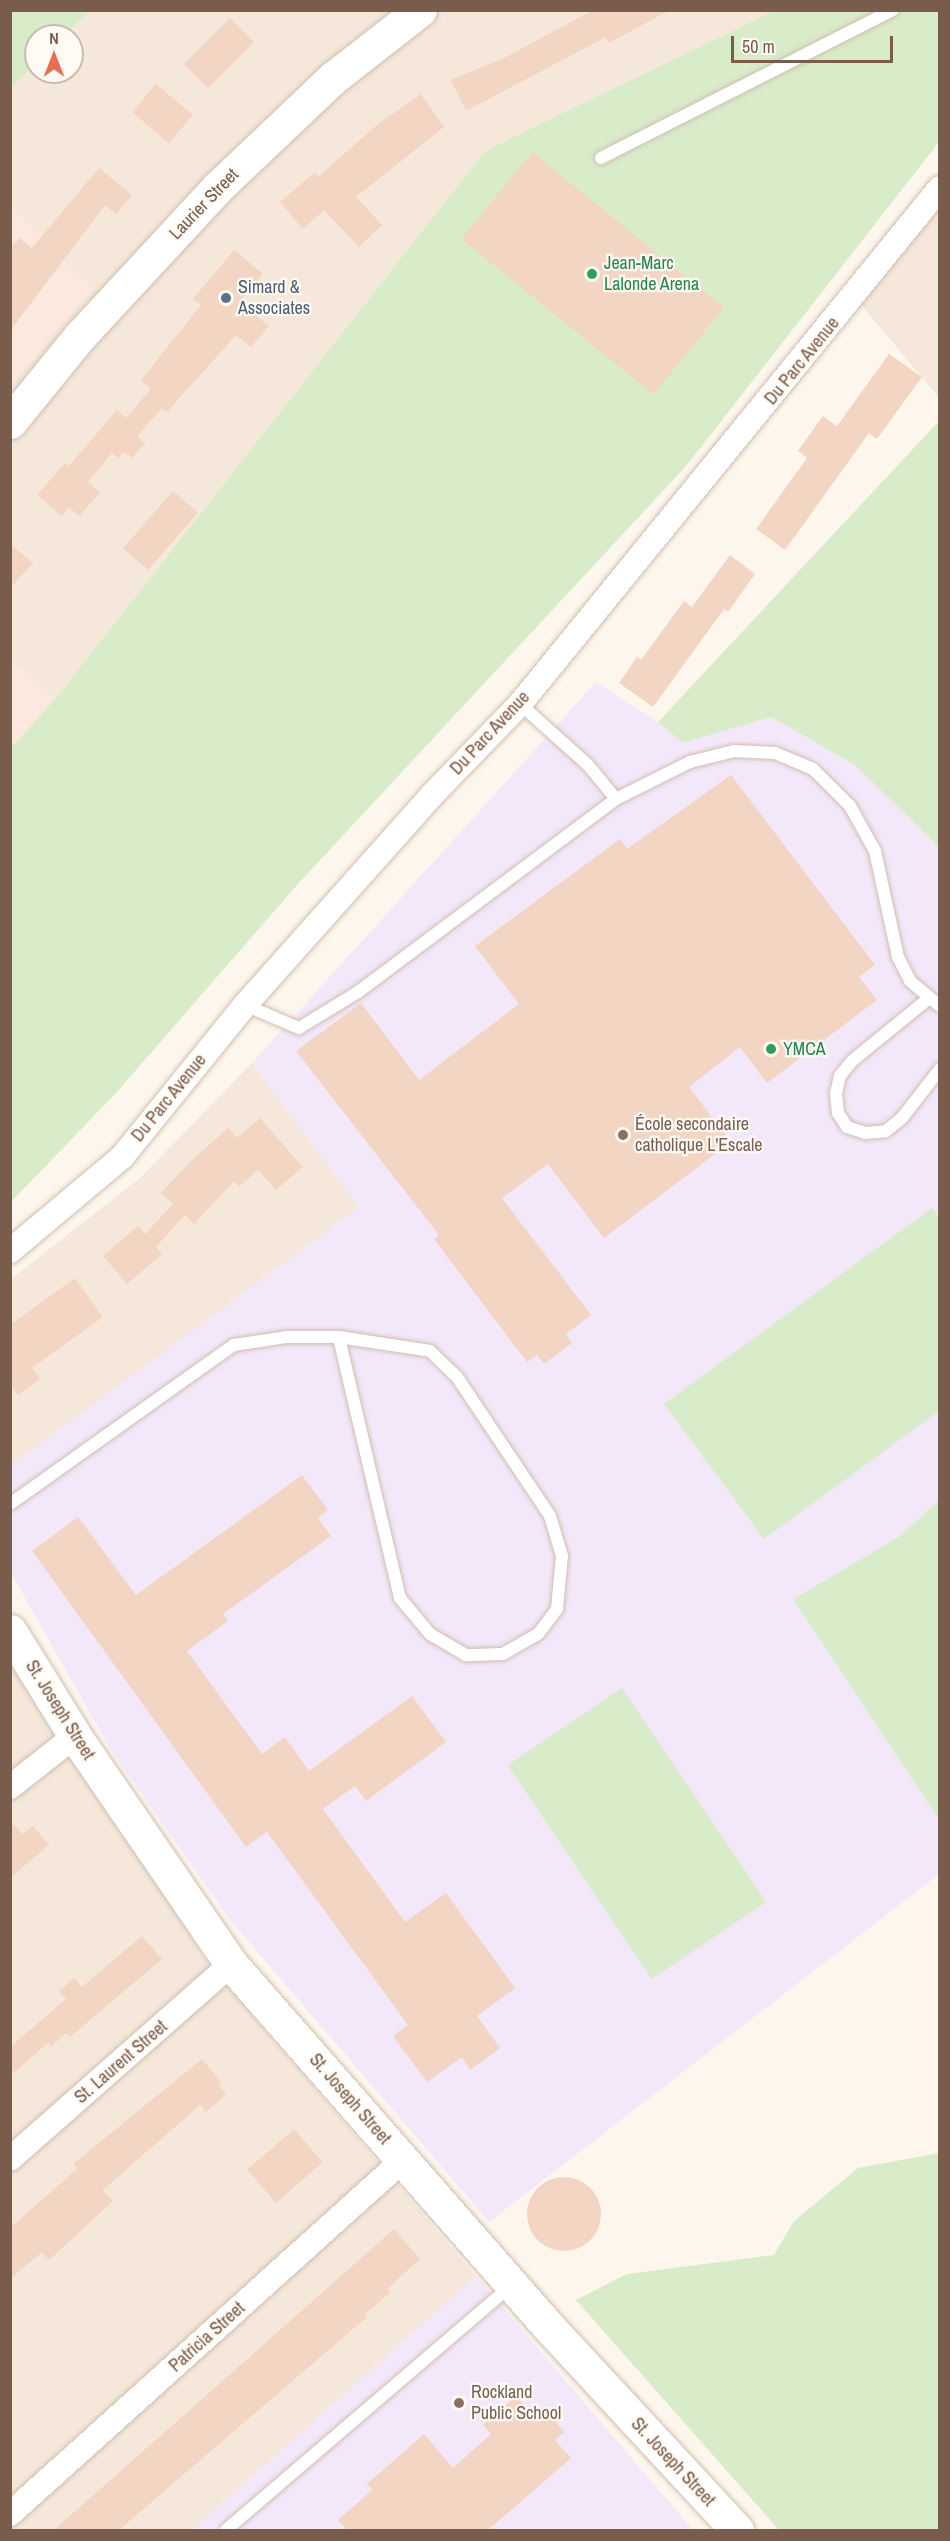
<!DOCTYPE html>
<meta charset="utf-8">
<style>
body{margin:0}
#map{position:relative;width:950px;height:2541px;overflow:hidden;background:#fdf6ec;font-family:"Archivo Narrow",sans-serif}
div>[style]{position:absolute}
[style*='--x']{left:calc(var(--x)*1px);top:calc(var(--y)*1px);width:calc(var(--w)*1px);rotate:calc(var(--a)*1deg)}
.residential>*{inset:0;background:#f5e8da}
.commercial>*{inset:0;background:#fde8e0}
.education>*{inset:0;background:#f3e8fa}
.green>*{inset:0;background:#d8ecc9;transform-origin:0 0}
.building>*{inset:0;background:#f3d5c3;transform-origin:0 0}
.round{border-radius:50%}
.roads{filter:drop-shadow(0 0 2px #d1beb0) drop-shadow(0 0 2px #d1beb0)}
.lane>*{height:12px;margin:-6px;padding:0 6px;transform-origin:6px;border-radius:6px;background:#fff}
.street>*{height:24px;margin:-12px;padding:0 12px;transform-origin:12px;border-radius:12px;background:#fff}
.secondary>*{height:33px;margin:-16.5px;padding:0 16.5px;transform-origin:16.5px;border-radius:16.5px;background:#fff}
.dots>*{width:16px;height:16px;translate:-50% -50%;box-sizing:border-box;border:3px solid #fffaf3;border-radius:50%}
span{translate:-50% -50%;white-space:nowrap;text-align:center;line-height:1.15;-webkit-text-stroke:4.5px #fffaf3;paint-order:stroke}
.street-label{font-size:18px;color:#7a5c4d}
.leisure-label{font-size:18px;color:#27864d}
.left{translate:0 -50%;text-align:left}
.service-label{font-size:18px;color:#4e5e75}
.education-label{font-size:18px;color:#785e54}
.frame{position:absolute;inset:0;border:12px solid #7a5c4d;pointer-events:none}
.north{position:absolute;left:24px;top:24px;width:60px;height:60px;box-sizing:border-box;background:#fffaf3;border:2px solid #cabbb1;border-radius:50%;rotate:0deg;font-size:16px;font-weight:700;line-height:24px;text-align:center;color:#7a5c4d}
.north::after{content:'';display:block;margin:auto;width:21px;height:27px;background:#e76f51;clip-path:polygon(50% 0,100% 100%,50% 72%,0 100%)}
.scale{position:absolute;left:731px;top:36px;width:162px;height:27px;box-sizing:border-box;border:3px solid #7a5c4d;border-top:0;padding-left:8px;font-size:18px;line-height:21px;white-space:nowrap;color:#7a5c4d;-webkit-text-stroke:4px #fffaf3;paint-order:stroke}
</style>
<div id="map">
<div class="residential">
<div style="clip-path:polygon(90px 11px,773px 11px,485px 151px,56px 698px,11px 662px,11px 384px,92px 288px,11px 206px,10px 88px,36px 63px,36px 72px,72px 72px,72px 36px,64px 36px)"></div>
<div style="clip-path:polygon(939px 188px,939px 398px,854px 296px)"></div>
<div style="clip-path:polygon(252px 1063px,359px 1207px,11px 1466px,11px 1279px,140px 1178px)"></div>
<div style="clip-path:polygon(10px 1647px,208px 1964px,476px 2276px,192px 2530px,11px 2530px)"></div>
</div>
<div class="commercial">
<div style="clip-path:polygon(11px 206px,92px 288px,11px 384px)"></div>
<div style="clip-path:polygon(10px 662px,56px 698px,11px 748px,10px 748px)"></div>
</div>
<div class="education">
<div style="clip-path:polygon(596px 682px,658px 722px,683px 743px,771px 717px,855px 765px,939px 847px,939px 1500px,899px 1537px,793px 1599px,939px 1819px,939px 1874px,489px 2222px,231px 1921px,111px 1750px,11px 1573px,10px 1466px,359px 1207px,252px 1063px)"></div>
<div style="clip-path:polygon(476px 2276px,693px 2530px,192px 2530px)"></div>
</div>
<div class="green">
<div style="clip-path:polygon(11px 11px,12px 10px,90px 11px,64px 36px,36px 36px,36px 63px,11px 88px)"></div>
<div style="clip-path:polygon(773px 11px,939px 11px,939px 142px,687px 465px,297px 885px,116px 1093px,11px 1202px,11px 748px,56px 698px,485px 151px)"></div>
<div style="clip-path:polygon(939px 421px,940px 847px,939px 847px,855px 765px,771px 717px,683px 743px,658px 722px)"></div>
<div style="clip-path:polygon(932px 1208px,940px 1219px,939px 1411px,764px 1539px,664px 1404px)"></div>
<div style="clip-path:polygon(939px 1500px,939px 1819px,793px 1599px,899px 1537px)"></div>
<div style="left:622px;top:1688px;width:258px;height:138px;rotate:56deg"></div>
<div style="clip-path:polygon(939px 2153px,939px 2530px,779px 2530px,576px 2300px,627px 2274px,774px 2255px,794px 2221px,858px 2168px)"></div>
</div>
<div class="building">
<div style="clip-path:polygon(593px 10px,670px 10px,609px 43px,606px 37px,466px 111px,451px 80px,508px 56px)"></div>
<div style="left:230px;top:18px;width:34px;height:65px;rotate:45deg"></div>
<div style="left:156px;top:84px;width:48px;height:37px;rotate:40deg"></div>
<div style="clip-path:polygon(421px 94px,444px 127px,356px 197px,382px 225px,359px 247px,324px 210px,303px 229px,280px 202px,315px 172px,318px 177px,378px 124px)"></div>
<div style="left:532px;top:152px;width:247px;height:112px;rotate:39deg"></div>
<div style="clip-path:polygon(99px 168px,132px 195px,116px 214px,105px 205px,10px 331px,10px 248px,19px 238px,32px 248px)"></div>
<div style="clip-path:polygon(234px 250px,263px 274px,239px 302px,269px 326px,251px 347px,236px 335px,167px 412px,162px 408px,137px 436px,145px 443px,132px 458px,124px 452px,118px 458px,112px 453px,88px 482px,100px 493px,79px 516px,69px 507px,62px 516px,37px 495px,65px 463px,69px 466px,117px 410px,126px 418px,151px 389px,141px 380px,201px 305px,193px 299px)"></div>
<div style="clip-path:polygon(889px 354px,922px 377px,877px 439px,869px 433px,785px 550px,756px 529px,807px 458px,798px 451px,823px 416px,837px 426px)"></div>
<div style="left:173px;top:491px;width:33px;height:76px;rotate:41deg"></div>
<div style="clip-path:polygon(10px 544px,33px 563px,10px 588px)"></div>
<div style="clip-path:polygon(730px 555px,755px 574px,728px 612px,724px 609px,653px 707px,619px 683px,637px 657px,641px 660px,684px 601px,692px 607px)"></div>
<div style="clip-path:polygon(731px 775px,875px 965px,859px 977px,877px 1000px,767px 1083px,740px 1047px,689px 1087px,731px 1142px,604px 1238px,548px 1164px,502px 1198px,591px 1315px,566px 1334px,572px 1343px,544px 1364px,537px 1355px,527px 1362px,434px 1239px,439px 1235px,296px 1051px,361px 1003px,419px 1080px,519px 1004px,475px 946px,620px 839px,627px 849px)"></div>
<div style="clip-path:polygon(260px 1118px,303px 1167px,276px 1190px,258px 1170px,239px 1187px,234px 1181px,194px 1224px,185px 1215px,156px 1247px,162px 1254px,127px 1284px,103px 1256px,138px 1226px,145px 1234px,173px 1204px,161px 1193px,190px 1162px,228px 1128px,237px 1138px)"></div>
<div style="clip-path:polygon(75px 1278px,103px 1317px,32px 1368px,40px 1379px,18px 1395px,10px 1384px,10px 1325px)"></div>
<div style="clip-path:polygon(302px 1475px,328px 1510px,318px 1518px,331px 1536px,223px 1614px,228px 1621px,187px 1651px,262px 1754px,285px 1737px,309px 1771px,412px 1696px,446px 1742px,366px 1801px,355px 1786px,323px 1809px,405px 1922px,446px 1893px,515px 1988px,477px 2016px,500px 2048px,470px 2070px,462px 2057px,427px 2082px,393px 2036px,408px 2025px,267px 1832px,246px 1847px,32px 1551px,78px 1517px,136px 1595px)"></div>
<div style="clip-path:polygon(10px 1821px,22px 1834px,33px 1826px,49px 1845px,10px 1878px)"></div>
<div style="clip-path:polygon(142px 1936px,162px 1959px,70px 2037px,66px 2033px,51px 2047px,48px 2043px,10px 2076px,10px 2047px,66px 1999px,59px 1991px,74px 1978px,82px 1987px)"></div>
<div style="clip-path:polygon(202px 2059px,221px 2082px,218px 2085px,226px 2094px,206px 2112px,200px 2105px,103px 2190px,113px 2201px,49px 2260px,42px 2252px,10px 2279px,10px 2228px,77px 2169px,73px 2164px)"></div>
<div style="left:294px;top:2129px;width:44px;height:62px;rotate:49deg"></div>
<div class="round" style="left:527px;top:2177px;width:74px;height:74px"></div>
<div style="clip-path:polygon(394px 2229px,420px 2259px,388px 2288px,391px 2292px,365px 2314px,367px 2317px,119px 2530px,54px 2530px)"></div>
<div style="clip-path:polygon(516px 2396px,537px 2420px,547px 2411px,564px 2432px,555px 2440px,571px 2458px,488px 2530px,347px 2530px,338px 2520px,372px 2490px,367px 2484px,424px 2434px,453px 2468px,491px 2434px,483px 2425px)"></div>
</div>
<div class="roads">
<div class="lane">
<div style="--x:601;--y:158;--w:327;--a:-26.9"></div>
<div style="--x:520;--y:704;--w:91;--a:41.9"></div>
<div style="--x:588;--y:765;--w:44;--a:50.5"></div>
<div style="--x:928;--y:999;--w:98;--a:140.8"></div>
<div style="--x:852;--y:1061;--w:19;--a:129"></div>
<div style="--x:840;--y:1076;--w:18;--a:103"></div>
<div style="--x:836;--y:1094;--w:19;--a:84"></div>
<div style="--x:838;--y:1113;--w:17;--a:57"></div>
<div style="--x:847;--y:1127;--w:19;--a:18"></div>
<div style="--x:865;--y:1133;--w:21;--a:-5"></div>
<div style="--x:886;--y:1131;--w:21;--a:-39"></div>
<div style="--x:902;--y:1118;--w:62;--a:-52.2"></div>
<div style="--x:245;--y:1005;--w:59;--a:23.1"></div>
<div style="--x:299;--y:1028;--w:69;--a:-31.4"></div>
<div style="--x:358;--y:992;--w:322;--a:-36.8"></div>
<div style="--x:616;--y:799;--w:83;--a:-26.6"></div>
<div style="--x:690;--y:762;--w:45;--a:-14"></div>
<div style="--x:734;--y:751;--w:41;--a:2.8"></div>
<div style="--x:775;--y:753;--w:41;--a:22.8"></div>
<div style="--x:813;--y:769;--w:52;--a:45"></div>
<div style="--x:850;--y:806;--w:51;--a:60.9"></div>
<div style="--x:875;--y:851;--w:108;--a:77.8"></div>
<div style="--x:898;--y:957;--w:27;--a:63"></div>
<div style="--x:910;--y:981;--w:39;--a:40"></div>
<div style="--x:10;--y:1504;--w:275;--a:-35.4"></div>
<div style="--x:234;--y:1345;--w:54;--a:-8.6"></div>
<div style="--x:287;--y:1337;--w:52;--a:0"></div>
<div style="--x:339;--y:1337;--w:92;--a:8.7"></div>
<div style="--x:430;--y:1351;--w:37;--a:44"></div>
<div style="--x:457;--y:1377;--w:167;--a:56.2"></div>
<div style="--x:550;--y:1516;--w:42;--a:73.3"></div>
<div style="--x:562;--y:1556;--w:53;--a:95.4"></div>
<div style="--x:557;--y:1609;--w:31;--a:127"></div>
<div style="--x:538;--y:1634;--w:40;--a:150.3"></div>
<div style="--x:503;--y:1654;--w:37;--a:178"></div>
<div style="--x:466;--y:1655;--w:42;--a:-149.7"></div>
<div style="--x:430;--y:1634;--w:47;--a:-129.8"></div>
<div style="--x:400;--y:1598;--w:268;--a:-103.2"></div>
<div style="--x:226;--y:2530;--w:377;--a:-40.6"></div>
</div>
<div class="street">
<div style="--x:10;--y:1251;--w:146;--a:-40"></div>
<div style="--x:122;--y:1157;--w:196;--a:-51"></div>
<div style="--x:245;--y:1005;--w:280;--a:-48.3"></div>
<div style="--x:431;--y:796;--w:128;--a:-45.9"></div>
<div style="--x:520;--y:704;--w:665;--a:-50.86"></div>
<div style="--x:10;--y:1787;--w:83;--a:-38.1"></div>
<div style="--x:10;--y:2159;--w:295;--a:-41.4"></div>
<div style="--x:10;--y:2514;--w:529;--a:-42.01"></div>
</div>
<div class="secondary">
<div style="--x:10;--y:422;--w:111;--a:-50.9"></div>
<div style="--x:80;--y:336;--w:202;--a:-47.2"></div>
<div style="--x:217;--y:188;--w:160;--a:-43.5"></div>
<div style="--x:333;--y:78;--w:110;--a:-38"></div>
<div style="--x:10;--y:1631;--w:123;--a:58.2"></div>
<div style="--x:75;--y:1736;--w:276;--a:55.6"></div>
<div style="--x:231;--y:1964;--w:480;--a:48.8"></div>
<div style="--x:547;--y:2325;--w:280;--a:47.2"></div>
</div>
</div>
<div class="dots">
<div style="left:592px;top:274px;background:#2e9e5b"></div>
<div style="left:226px;top:298px;background:#5c6f8a"></div>
<div style="left:771px;top:1049px;background:#2e9e5b"></div>
<div style="left:623px;top:1135px;background:#8d6e63"></div>
<div style="left:459px;top:2403px;background:#8d6e63"></div>
</div>
<div class="street-label">
<span style="left:204px;top:204px;rotate:-46deg">Laurier Street</span>
<span style="left:802px;top:361px;rotate:-51deg">Du Parc Avenue</span>
<span style="left:490px;top:733px;rotate:-47deg">Du Parc Avenue</span>
<span style="left:169px;top:1098px;rotate:-51deg">Du Parc Avenue</span>
<span style="left:60px;top:1710px;rotate:58deg">St. Joseph Street</span>
<span style="left:121px;top:2062px;rotate:-41deg">St. Laurent Street</span>
<span style="left:350px;top:2099px;rotate:49deg">St. Joseph Street</span>
<span style="left:207px;top:2337px;rotate:-42deg">Patricia Street</span>
<span style="left:673px;top:2462px;rotate:47deg">St. Joseph Street</span>
</div>
<div class="leisure-label">
<span class="left" style="left:604px;top:274px">Jean-Marc<br>Lalonde Arena</span>
<span class="left" style="left:783px;top:1049px">YMCA</span>
</div>
<div class="service-label">
<span class="left" style="left:238px;top:298px">Simard &amp;<br>Associates</span>
</div>
<div class="education-label">
<span class="left" style="left:635px;top:1135px">École secondaire<br>catholique L'Escale</span>
<span class="left" style="left:471px;top:2403px">Rockland<br>Public School</span>
</div>
<div class="frame"></div>
<div class="north">N</div>
<div class="scale">50 m</div>
</div>
